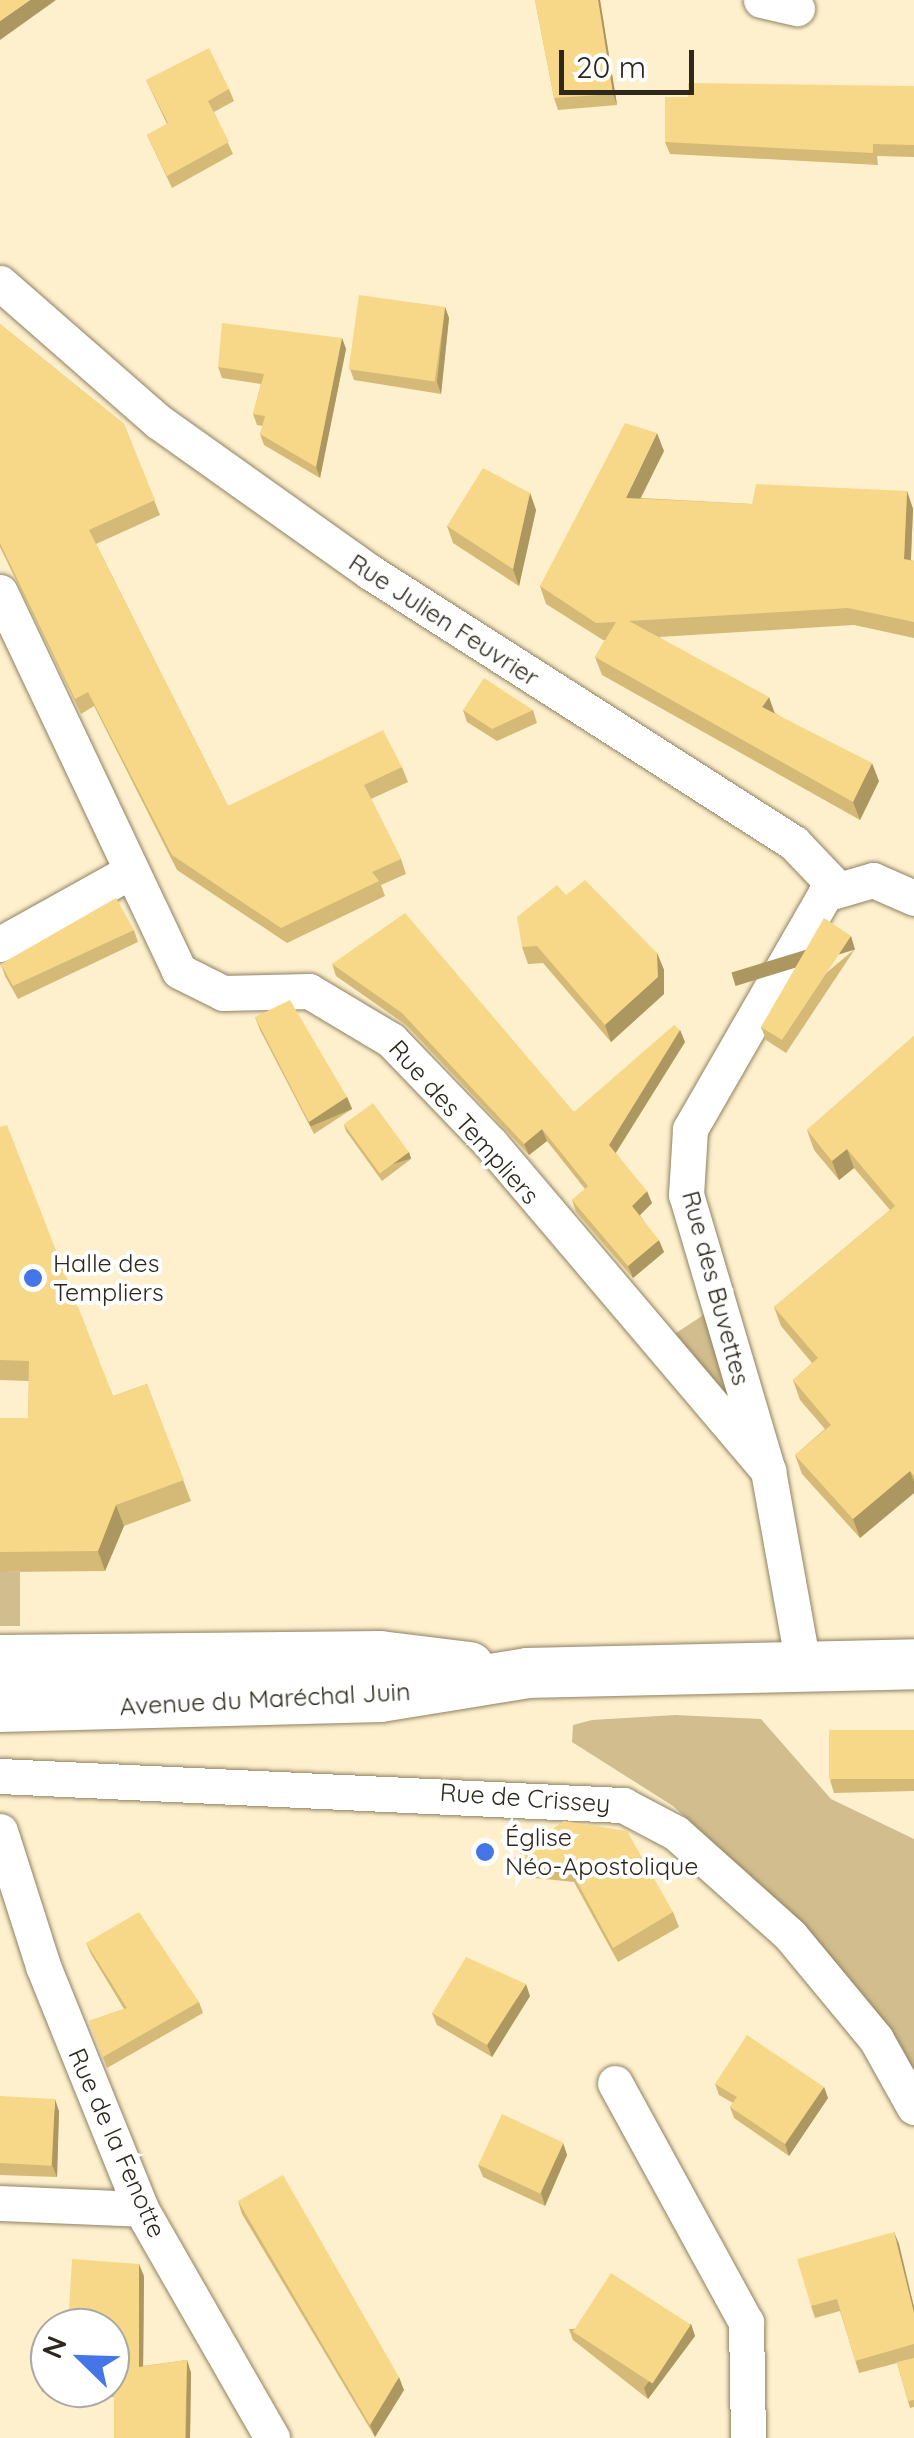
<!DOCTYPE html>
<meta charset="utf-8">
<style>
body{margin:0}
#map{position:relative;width:914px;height:2438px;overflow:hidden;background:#fef0cd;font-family:Quicksand,sans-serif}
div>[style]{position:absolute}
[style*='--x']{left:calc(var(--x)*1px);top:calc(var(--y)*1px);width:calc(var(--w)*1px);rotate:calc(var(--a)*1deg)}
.green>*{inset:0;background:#d1bd8d;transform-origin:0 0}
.roads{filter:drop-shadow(0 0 2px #8f8262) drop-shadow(0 0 2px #8f8262)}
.street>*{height:35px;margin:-17.5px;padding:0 17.5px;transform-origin:17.5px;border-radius:17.5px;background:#fff}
.secondary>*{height:50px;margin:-25px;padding:0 25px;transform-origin:25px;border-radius:25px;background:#fff}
.wall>*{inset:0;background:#d4ba76}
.shaded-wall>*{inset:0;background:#ad9760;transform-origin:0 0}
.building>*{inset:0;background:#f7d889;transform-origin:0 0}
.dots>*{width:28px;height:28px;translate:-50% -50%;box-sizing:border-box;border:5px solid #fff;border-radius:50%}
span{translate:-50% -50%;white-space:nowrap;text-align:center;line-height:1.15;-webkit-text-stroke:8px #fff;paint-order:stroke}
.street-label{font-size:25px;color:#2d281b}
.poi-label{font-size:25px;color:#2d281b}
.left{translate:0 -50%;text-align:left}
.north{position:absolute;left:30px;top:2308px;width:100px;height:100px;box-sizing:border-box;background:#fff;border:2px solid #aba9a4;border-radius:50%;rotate:293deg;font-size:28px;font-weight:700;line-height:40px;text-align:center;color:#2d281b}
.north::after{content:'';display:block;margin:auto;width:35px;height:45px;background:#4476e7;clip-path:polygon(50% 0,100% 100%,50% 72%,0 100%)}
.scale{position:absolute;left:559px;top:50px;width:135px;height:45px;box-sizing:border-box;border:5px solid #2d281b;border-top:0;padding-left:12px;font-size:30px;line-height:35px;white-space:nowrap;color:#2d281b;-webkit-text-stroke:8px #fff;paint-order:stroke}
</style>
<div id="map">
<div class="green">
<div style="clip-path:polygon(705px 1314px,734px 1423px,664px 1341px)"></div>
<div style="left:0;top:1572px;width:20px;height:54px"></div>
<div style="clip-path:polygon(675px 1715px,761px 1719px,831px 1799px,914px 1839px,914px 2070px,841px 1973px,745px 1871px,673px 1806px,572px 1742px,573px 1725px,592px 1720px)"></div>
</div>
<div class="roads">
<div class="street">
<div style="--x:761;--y:0;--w:37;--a:13"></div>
<div style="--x:0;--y:283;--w:211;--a:41.2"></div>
<div style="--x:159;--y:422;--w:259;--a:35.4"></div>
<div style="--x:370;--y:572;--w:503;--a:32.58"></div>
<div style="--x:794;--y:843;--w:59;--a:46.4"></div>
<div style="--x:0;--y:592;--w:419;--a:64.7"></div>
<div style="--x:179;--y:971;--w:49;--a:26.6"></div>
<div style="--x:223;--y:993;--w:86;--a:-1.3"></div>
<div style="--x:309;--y:991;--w:96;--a:30.9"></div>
<div style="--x:391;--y:1040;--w:144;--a:46.1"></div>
<div style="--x:491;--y:1144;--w:429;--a:49.7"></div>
<div style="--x:0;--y:944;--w:144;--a:-29.1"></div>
<div style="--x:803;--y:1665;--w:197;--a:-100.2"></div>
<div style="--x:768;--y:1471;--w:288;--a:-106.5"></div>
<div style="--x:686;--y:1195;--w:66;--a:-86.5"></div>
<div style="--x:690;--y:1129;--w:271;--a:-60.1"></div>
<div style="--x:825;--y:894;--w:50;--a:-16.3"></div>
<div style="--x:873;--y:880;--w:45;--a:23.7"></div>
<div style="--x:0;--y:1776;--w:624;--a:2.67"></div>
<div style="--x:623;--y:1805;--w:60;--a:27.8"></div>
<div style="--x:676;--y:1833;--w:153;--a:41.8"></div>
<div style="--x:790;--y:1935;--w:135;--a:50.4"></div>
<div style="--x:876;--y:2039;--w:78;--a:60.8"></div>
<div style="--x:0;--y:1831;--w:142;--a:72.3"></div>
<div style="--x:43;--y:1966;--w:262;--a:68"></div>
<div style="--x:141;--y:2209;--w:264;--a:60.2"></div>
<div style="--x:615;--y:2083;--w:273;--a:61.3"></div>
<div style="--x:746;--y:2322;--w:116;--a:89"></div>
<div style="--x:0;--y:2203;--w:141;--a:2.4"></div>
</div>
<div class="secondary">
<div style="--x:0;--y:1660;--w:380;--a:-0.6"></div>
<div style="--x:380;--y:1656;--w:90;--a:7"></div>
<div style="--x:0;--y:1707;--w:380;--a:-1.5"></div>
<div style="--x:380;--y:1697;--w:150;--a:-9.2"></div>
<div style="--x:528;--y:1673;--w:386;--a:-1.3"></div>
</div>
</div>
<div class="wall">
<div style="clip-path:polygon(535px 0,600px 0,617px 105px,558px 110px,554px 98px)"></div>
<div style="clip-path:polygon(146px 80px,229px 89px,234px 101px,214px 112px,233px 154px,172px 188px,147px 135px,167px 124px)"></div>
<div style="clip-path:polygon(914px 86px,914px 157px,877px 156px,878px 165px,670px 154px,665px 142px,688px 97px)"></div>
<div style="clip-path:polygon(445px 307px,449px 318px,441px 394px,354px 380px,350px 369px)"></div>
<div style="clip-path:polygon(0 324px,124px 424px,160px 515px,96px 544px,228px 806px,402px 767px,408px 782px,371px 799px,401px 859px,406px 874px,381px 885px,385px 896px,287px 943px,177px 870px,94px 706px,81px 714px,0 547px)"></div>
<div style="clip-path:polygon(342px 338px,346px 349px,320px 478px,264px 445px,260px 434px,263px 426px,257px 425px,253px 414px,261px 384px,222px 378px,218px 367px)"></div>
<div style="clip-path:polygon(664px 451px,641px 498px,752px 504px,907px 491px,913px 509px,911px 560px,914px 561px,914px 638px,854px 625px,659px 637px,879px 781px,860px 820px,602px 675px,595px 657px,605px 640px,603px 640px,546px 604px,540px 586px)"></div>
<div style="clip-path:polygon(530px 493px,536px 510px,519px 586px,453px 543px,447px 526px)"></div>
<div style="clip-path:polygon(463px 710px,533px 710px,537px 723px,497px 741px,467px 722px)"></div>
<div style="clip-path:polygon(566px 895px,657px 953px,664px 970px,664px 994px,611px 1042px,543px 963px,528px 964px,522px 947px)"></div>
<div style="clip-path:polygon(134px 930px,138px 942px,18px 999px,5px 976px,1px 964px)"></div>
<div style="clip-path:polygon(855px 949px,786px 1053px,766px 1040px,761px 1027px)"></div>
<div style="clip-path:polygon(332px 964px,574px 1112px,680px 1030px,685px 1042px,616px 1153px,652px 1203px,640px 1215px,664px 1252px,633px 1278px,576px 1212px,572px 1200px,585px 1189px,547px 1141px,529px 1155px,406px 1025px,336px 976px)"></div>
<div style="clip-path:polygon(255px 1017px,347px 1097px,352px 1109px,314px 1134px,260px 1030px)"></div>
<div style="clip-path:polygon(914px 1036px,914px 1493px,860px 1538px,802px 1474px,795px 1455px,825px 1429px,800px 1400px,793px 1380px,812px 1363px,781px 1326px,774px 1307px,890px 1210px,854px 1168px,839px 1180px,814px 1150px,807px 1130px)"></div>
<div style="clip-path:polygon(344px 1125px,409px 1152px,411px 1159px,382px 1181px,346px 1131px)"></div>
<div style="clip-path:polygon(0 1127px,113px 1396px,147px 1384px,191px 1501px,124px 1526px,105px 1571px,0 1572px,0 1418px,28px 1418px,29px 1381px,0 1380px)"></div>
<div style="clip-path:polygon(914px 1730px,914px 1791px,834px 1793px,830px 1780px)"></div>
<div style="clip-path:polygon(564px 1821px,673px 1912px,679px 1927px,618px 1962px,574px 1882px,515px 1876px,510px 1861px)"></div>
<div style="clip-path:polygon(86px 1943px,199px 2002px,203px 2013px,107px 2068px,89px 2021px,124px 2009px,91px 1954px)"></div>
<div style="clip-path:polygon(530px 1996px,492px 2057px,437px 2025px,432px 2013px)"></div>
<div style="clip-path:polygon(715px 2084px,824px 2087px,828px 2098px,789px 2156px,734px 2118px,730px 2107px,733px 2103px,719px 2095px)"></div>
<div style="clip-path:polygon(0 2096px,59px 2111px,57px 2177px,0 2175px)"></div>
<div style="clip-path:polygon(563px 2143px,567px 2155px,545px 2206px,483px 2177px,478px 2165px)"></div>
<div style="clip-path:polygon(238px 2201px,404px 2390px,375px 2437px,242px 2214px)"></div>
<div style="clip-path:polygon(894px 2232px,914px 2307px,914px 2407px,910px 2408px,897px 2363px,859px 2373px,840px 2311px,815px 2318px,811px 2306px)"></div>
<div style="clip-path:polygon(144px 2276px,143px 2366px,187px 2360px,191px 2373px,190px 2438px,114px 2438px,114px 2397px,42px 2392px,37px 2379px,50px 2341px,50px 2388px,110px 2388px,110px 2328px)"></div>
<div style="clip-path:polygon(691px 2324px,695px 2336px,648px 2399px,573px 2340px,569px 2329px)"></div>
</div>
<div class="shaded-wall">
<div style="clip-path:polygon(30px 0,56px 0,0 40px,0 21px)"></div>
<div style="clip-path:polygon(598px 0,600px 0,617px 105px,613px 94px)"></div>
<div style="clip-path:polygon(445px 307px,449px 318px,441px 394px,437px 382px)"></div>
<div style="clip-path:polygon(342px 338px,346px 349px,320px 478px,316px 467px)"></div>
<div style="clip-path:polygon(657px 433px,664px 451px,632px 515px,626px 498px)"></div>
<div style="clip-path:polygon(907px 491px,913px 509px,910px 576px,904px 559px)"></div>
<div style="clip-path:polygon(530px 493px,536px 510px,519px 586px,513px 569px)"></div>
<div style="clip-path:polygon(769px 697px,775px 714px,762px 707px)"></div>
<div style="clip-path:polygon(872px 763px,879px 781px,860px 820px,853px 802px)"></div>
<div style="left:851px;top:936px;width:14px;height:125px;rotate:73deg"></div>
<div style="clip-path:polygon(657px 953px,664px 970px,664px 994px,611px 1042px,605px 1025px)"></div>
<div style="clip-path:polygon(680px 1030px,685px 1042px,613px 1157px,609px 1145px)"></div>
<div style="left:347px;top:1097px;width:13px;height:45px;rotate:67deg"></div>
<div style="clip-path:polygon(542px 1129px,547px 1141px,529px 1155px,524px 1144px)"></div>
<div style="clip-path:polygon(847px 1149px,854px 1168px,839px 1180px,832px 1161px)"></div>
<div style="left:409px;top:1152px;width:7px;height:36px;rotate:74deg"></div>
<div style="clip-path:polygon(647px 1191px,652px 1203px,637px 1218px,632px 1206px)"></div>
<div style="clip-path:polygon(659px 1240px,664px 1252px,633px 1278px,628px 1266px)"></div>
<div style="clip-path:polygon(910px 1471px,914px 1482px,914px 1493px,860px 1538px,853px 1519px)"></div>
<div style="clip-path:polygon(116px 1505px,124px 1526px,105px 1571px,98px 1551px)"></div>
<div style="clip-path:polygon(526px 1984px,530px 1996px,492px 2057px,487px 2045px)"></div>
<div style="clip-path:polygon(824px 2087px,828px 2098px,789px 2156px,785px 2144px)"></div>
<div style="clip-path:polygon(55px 2099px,59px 2111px,57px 2177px,52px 2165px)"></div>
<div style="clip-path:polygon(563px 2143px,567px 2155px,545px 2206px,541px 2193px)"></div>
<div style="clip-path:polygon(894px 2232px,899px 2244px,914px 2307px,914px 2313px)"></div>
<div style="clip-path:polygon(139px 2264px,144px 2276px,143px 2379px,139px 2367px)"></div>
<div style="clip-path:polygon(691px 2324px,695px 2336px,648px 2399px,644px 2388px)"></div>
<div style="clip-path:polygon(187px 2360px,191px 2373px,190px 2438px,186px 2438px)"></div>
<div style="clip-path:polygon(399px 2377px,404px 2390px,375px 2437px,370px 2425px)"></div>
</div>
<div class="building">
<div style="clip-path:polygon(0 0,30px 0,0 21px)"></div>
<div style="clip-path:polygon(535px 0,598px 0,613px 94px,554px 98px)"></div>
<div style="clip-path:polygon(209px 48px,229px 89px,208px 101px,229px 142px,167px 176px,147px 135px,168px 123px,146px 80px)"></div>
<div style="clip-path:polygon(688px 83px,914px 86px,914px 145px,873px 144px,873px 153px,665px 142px,665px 97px,688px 97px)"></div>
<div style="left:359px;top:295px;width:87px;height:75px;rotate:8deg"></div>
<div style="clip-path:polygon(222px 323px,342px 338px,316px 467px,260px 434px,265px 416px,253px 414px,264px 374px,218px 367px)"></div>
<div style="clip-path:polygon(0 324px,124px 424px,155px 500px,89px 530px,228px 806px,383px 730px,402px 767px,364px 785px,401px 859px,372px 872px,379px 881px,281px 928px,172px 855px,88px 692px,75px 699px,0 543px)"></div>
<div style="clip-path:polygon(625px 423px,657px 433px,626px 498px,752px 504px,756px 484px,907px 491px,904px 559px,914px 561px,914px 622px,848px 608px,629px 621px,769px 697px,762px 707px,872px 763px,853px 802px,595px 657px,616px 622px,596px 623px,540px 586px)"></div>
<div style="clip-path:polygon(483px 468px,530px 493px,513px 569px,447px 526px)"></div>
<div style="clip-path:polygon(484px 678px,533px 710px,492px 729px,463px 710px)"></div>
<div style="clip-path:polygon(585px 880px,657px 953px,658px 977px,605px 1025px,537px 946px,522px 947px,517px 917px,557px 885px,566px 895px)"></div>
<div style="clip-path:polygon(116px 898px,134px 930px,13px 986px,1px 964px)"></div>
<div style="clip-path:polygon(405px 913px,574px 1112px,674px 1025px,680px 1030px,609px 1145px,647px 1191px,632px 1206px,659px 1240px,628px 1266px,572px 1200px,588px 1186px,542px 1129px,524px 1144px,402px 1013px,332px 964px)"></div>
<div style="clip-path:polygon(824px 918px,851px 936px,782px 1040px,761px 1027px)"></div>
<div style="clip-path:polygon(290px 1000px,347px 1097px,309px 1122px,255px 1017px)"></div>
<div style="clip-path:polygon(914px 1036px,914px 1476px,910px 1471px,853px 1519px,795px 1455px,831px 1425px,793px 1380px,818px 1358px,774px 1307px,895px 1206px,847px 1149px,832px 1161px,807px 1130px)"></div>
<div style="left:373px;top:1103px;width:61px;height:36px;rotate:54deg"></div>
<div style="clip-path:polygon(7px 1125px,113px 1396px,147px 1384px,184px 1480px,116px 1505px,98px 1551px,0 1552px,0 1418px,28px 1418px,29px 1361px,0 1360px,0 1127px)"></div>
<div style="left:914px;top:1730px;width:49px;height:85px;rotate:90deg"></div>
<div style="clip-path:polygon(564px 1821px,627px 1831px,673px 1912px,613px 1948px,569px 1867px,510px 1861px)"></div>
<div style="clip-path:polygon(139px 1912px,199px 2002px,103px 2057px,89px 2021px,127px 2008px,86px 1943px)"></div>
<div style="clip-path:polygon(466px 1957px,526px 1984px,487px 2045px,432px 2013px)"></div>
<div style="clip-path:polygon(747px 2035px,824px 2087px,785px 2144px,730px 2107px,737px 2097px,715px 2084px)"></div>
<div style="left:0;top:2096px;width:55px;height:67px;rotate:3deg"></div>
<div style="left:502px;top:2114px;width:68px;height:56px;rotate:25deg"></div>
<div style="clip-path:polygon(283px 2175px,399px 2377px,370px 2425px,238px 2201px)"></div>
<div style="clip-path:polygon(894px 2232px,914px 2313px,914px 2344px,855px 2361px,837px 2299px,811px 2306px,797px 2259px)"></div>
<div style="clip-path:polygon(72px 2259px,139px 2264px,139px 2367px,187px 2360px,185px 2438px,114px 2438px,114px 2385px,110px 2385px,110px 2328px,68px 2328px)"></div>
<div style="left:611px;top:2273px;width:95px;height:70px;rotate:33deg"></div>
<div style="clip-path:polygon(40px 2340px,50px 2341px,50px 2380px,37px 2379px)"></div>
<div style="clip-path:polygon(914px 2358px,914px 2400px,908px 2401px,897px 2362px)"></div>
</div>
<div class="dots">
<div style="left:33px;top:1278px;background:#4476e7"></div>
<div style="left:485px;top:1852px;background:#4476e7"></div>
</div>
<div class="street-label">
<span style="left:444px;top:620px;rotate:33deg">Rue Julien Feuvrier</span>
<span style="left:464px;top:1122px;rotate:48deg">Rue des Templiers</span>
<span style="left:716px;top:1288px;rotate:75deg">Rue des Buvettes</span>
<span style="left:265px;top:1699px;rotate:-3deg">Avenue du Maréchal Juin</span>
<span style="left:525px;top:1798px;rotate:4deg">Rue de Crissey</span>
<span style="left:117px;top:2143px;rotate:66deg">Rue de la Fenotte</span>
</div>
<div class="poi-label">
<span class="left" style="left:53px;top:1278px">Halle des<br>Templiers</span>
<span class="left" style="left:505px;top:1852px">Église<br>Néo-Apostolique</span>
</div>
<div class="north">N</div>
<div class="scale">20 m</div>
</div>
